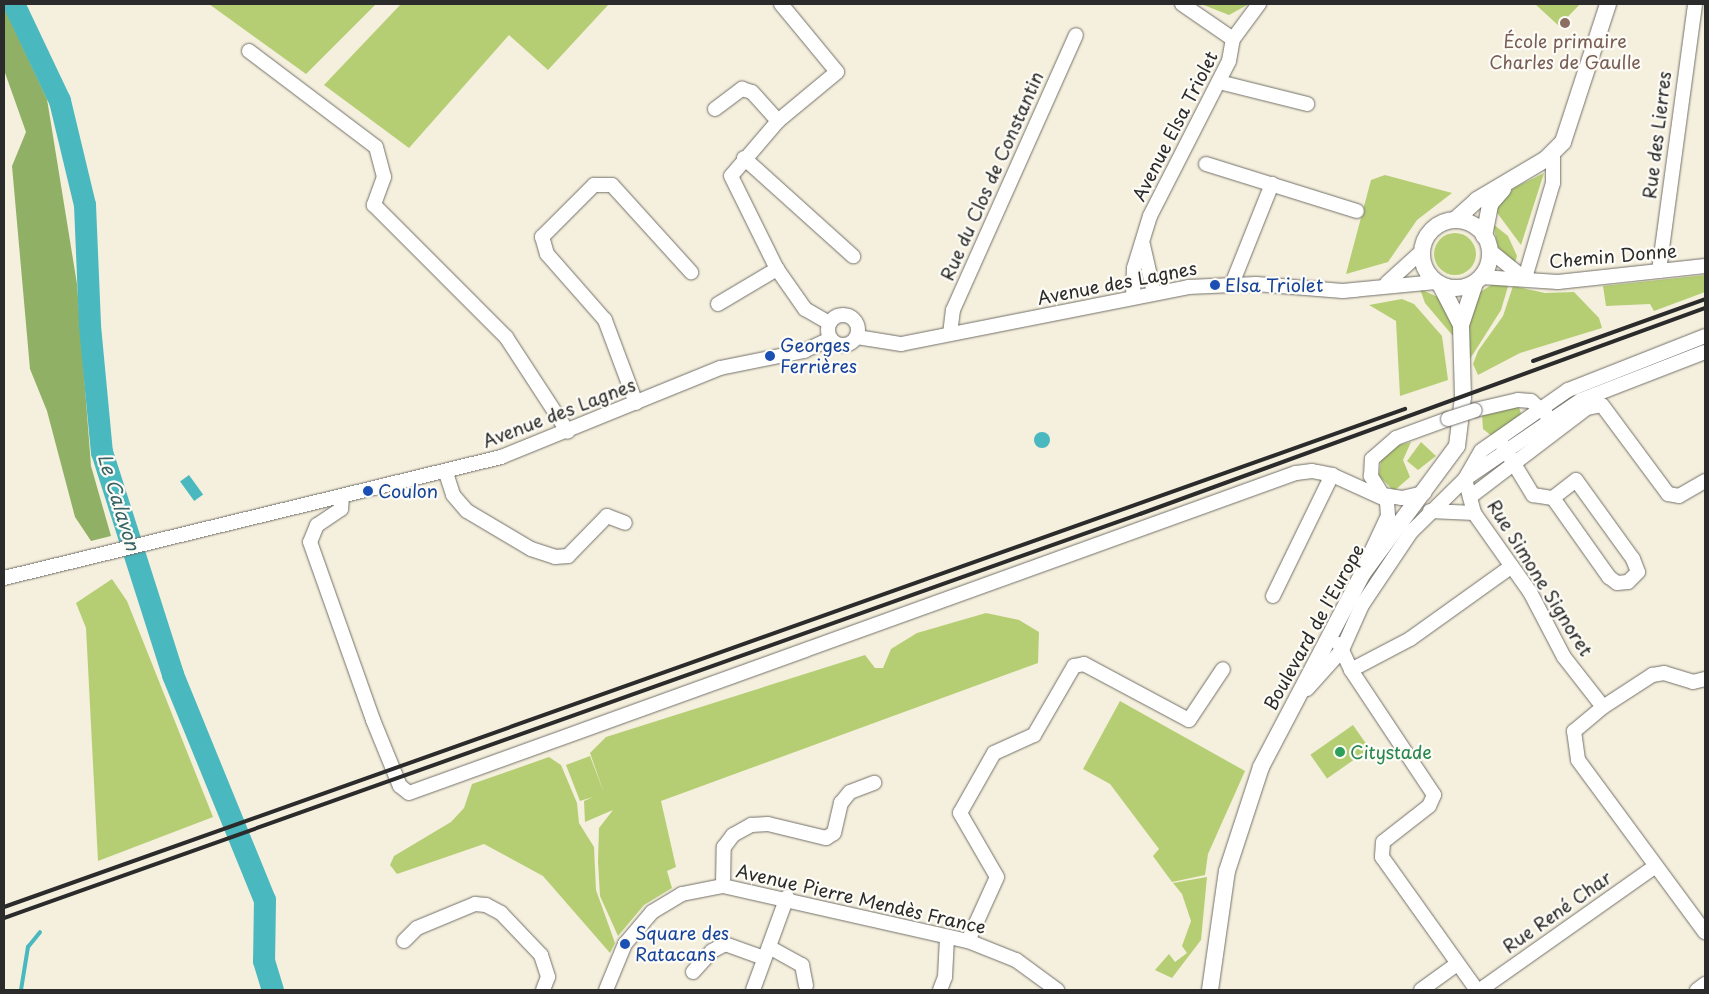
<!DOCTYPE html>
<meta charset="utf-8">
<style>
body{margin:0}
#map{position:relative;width:1709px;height:994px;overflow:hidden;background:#f5efdd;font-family:"Playpen Sans",sans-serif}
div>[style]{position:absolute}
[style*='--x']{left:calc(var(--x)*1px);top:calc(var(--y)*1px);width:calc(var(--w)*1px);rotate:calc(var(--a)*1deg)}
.green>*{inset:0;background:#b5ce73;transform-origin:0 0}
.round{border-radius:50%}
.forest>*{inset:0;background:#90b165}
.water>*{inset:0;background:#49b8bf;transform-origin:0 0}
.stream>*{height:4px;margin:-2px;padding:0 2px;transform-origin:2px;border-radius:2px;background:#49b8bf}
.river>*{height:22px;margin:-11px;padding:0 11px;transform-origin:11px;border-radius:11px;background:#49b8bf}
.roads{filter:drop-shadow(0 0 1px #727069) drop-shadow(0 0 1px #727069)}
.minor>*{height:14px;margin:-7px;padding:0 7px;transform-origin:7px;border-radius:7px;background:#fff}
.minor>.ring{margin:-7px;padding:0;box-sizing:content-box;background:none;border:14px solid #fff;border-radius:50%}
.major>*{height:16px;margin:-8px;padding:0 8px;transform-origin:8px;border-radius:8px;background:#fff}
.major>.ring{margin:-8px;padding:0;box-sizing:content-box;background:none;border:16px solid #fff;border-radius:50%}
.rail>*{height:4px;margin:-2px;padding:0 2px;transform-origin:2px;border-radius:2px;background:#2b2b2b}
.bridges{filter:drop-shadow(0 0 1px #727069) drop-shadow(0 0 1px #727069)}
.minor-bridge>*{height:14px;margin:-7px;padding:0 7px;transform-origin:7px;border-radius:7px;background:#fff}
.dots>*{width:14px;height:14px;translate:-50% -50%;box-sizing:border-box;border:2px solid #fdfcf7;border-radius:50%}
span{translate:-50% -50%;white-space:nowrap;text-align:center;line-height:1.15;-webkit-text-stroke:4.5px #fdfcf7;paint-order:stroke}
.education-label{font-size:18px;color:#785e54}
.street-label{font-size:18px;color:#2b2b2b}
.transit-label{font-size:18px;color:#164399}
.left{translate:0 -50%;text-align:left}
.leisure-label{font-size:18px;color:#27864d}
.water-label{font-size:19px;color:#376366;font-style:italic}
.frame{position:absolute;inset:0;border:5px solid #2b2b2b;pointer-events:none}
</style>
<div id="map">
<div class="green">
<div style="clip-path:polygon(209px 4px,376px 4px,306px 74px)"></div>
<div style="clip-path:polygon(401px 4px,609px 4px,548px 70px,509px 35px,409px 148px,324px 85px)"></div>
<div style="clip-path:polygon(1201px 4px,1249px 4px,1229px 15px)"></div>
<div style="clip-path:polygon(1535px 4px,1580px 4px,1559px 26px)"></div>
<div style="clip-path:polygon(1544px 173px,1521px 245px,1495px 210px,1514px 188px)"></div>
<div style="clip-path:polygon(1385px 175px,1452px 193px,1417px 220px,1388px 262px,1346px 274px,1371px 180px)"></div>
<div style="clip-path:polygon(1493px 224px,1508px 236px,1517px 256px,1515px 263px,1498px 247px)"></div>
<div class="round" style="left:1434px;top:233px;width:42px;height:42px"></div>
<div style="clip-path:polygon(1705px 275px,1705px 292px,1654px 311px,1650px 304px,1606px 306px,1603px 286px)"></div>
<div style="clip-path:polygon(1509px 283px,1501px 310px,1470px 359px,1469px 319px,1480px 292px,1493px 284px)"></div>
<div style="clip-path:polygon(1513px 286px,1545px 293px,1574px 292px,1599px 318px,1602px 328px,1520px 353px,1478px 375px,1473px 364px,1478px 351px,1503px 316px)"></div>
<div style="clip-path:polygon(1420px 289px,1440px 298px,1455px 326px,1453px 336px,1425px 303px)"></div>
<div style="clip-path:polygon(1402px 299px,1414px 304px,1442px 336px,1448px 380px,1400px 396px,1396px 321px,1369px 305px)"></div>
<div style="clip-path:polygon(1519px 407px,1522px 417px,1493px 437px,1483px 429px,1482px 415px)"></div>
<div style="clip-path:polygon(1411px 442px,1403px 460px,1410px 477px,1394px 491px,1379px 476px,1381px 459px,1392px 447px)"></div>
<div style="clip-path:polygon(1421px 442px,1436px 456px,1418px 470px,1407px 461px)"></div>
<div style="clip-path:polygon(112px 579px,127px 601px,213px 817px,98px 861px,86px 628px,76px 603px)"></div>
<div style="clip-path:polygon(986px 613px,1019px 620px,1039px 632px,1038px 663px,661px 801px,676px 867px,667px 871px,672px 888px,644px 905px,618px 936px,600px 896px,598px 862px,599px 828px,613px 810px,585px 822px,584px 801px,593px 797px,580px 801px,566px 765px,590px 756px,604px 793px,590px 753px,606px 737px,865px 655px,875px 668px,883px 668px,891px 649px,917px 633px)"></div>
<div style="clip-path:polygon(1120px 701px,1245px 771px,1208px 854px,1205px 875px,1172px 882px,1153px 856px,1159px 849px,1110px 784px,1083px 769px)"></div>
<div style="left:1353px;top:725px;width:29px;height:52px;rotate:55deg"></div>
<div style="clip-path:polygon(549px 757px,561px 765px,577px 803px,579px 823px,594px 847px,596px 890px,615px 943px,610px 953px,543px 876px,484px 844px,397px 874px,390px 865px,394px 856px,451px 822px,464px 808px,472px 784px)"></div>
<div style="clip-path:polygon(1207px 877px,1201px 940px,1172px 978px,1155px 970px,1169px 954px,1175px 962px,1187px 953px,1182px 946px,1191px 921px,1182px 894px,1173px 883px)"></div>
</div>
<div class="forest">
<div style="clip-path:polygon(4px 7px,47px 99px,77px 284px,91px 466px,111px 536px,91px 541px,75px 517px,47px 411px,30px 369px,12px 166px,26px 132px,4px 70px)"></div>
</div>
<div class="water">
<div class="round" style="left:1034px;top:432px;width:16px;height:16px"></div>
<div style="left:189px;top:475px;width:24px;height:11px;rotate:54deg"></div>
</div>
<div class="stream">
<div style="--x:21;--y:990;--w:44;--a:-80.8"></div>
<div style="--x:28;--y:947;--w:19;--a:-51"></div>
</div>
<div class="river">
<div style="--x:14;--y:4;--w:107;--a:64.6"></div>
<div style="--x:60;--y:101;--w:107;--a:76.5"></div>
<div style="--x:85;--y:205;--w:121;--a:87.6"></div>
<div style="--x:90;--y:326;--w:127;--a:84.6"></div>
<div style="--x:102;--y:452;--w:234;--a:72.3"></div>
<div style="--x:173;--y:675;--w:243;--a:67.8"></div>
<div style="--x:265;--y:900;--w:61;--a:90.9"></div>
<div style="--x:264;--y:961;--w:30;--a:73"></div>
</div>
<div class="roads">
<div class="minor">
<div style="--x:781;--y:4;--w:88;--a:50.5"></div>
<div style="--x:837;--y:72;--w:77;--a:140.3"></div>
<div style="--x:778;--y:121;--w:72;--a:130.5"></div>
<div style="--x:731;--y:176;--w:104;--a:63.7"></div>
<div style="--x:777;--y:269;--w:49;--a:55"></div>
<div style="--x:805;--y:309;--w:28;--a:30"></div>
<div style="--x:1182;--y:4;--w:62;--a:34.5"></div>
<div style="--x:249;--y:51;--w:159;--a:37.1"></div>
<div style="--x:376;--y:147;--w:31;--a:75"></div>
<div style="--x:384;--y:177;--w:30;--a:110"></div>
<div style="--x:374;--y:205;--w:187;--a:45"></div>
<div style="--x:506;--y:337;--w:113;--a:56.9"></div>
<div style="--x:1219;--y:82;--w:91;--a:14"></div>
<div style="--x:715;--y:109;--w:34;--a:-37"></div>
<div style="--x:742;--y:89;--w:10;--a:17"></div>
<div style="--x:752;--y:92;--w:39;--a:48"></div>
<div style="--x:744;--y:158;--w:147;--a:42"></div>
<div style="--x:1206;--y:164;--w:158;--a:17.3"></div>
<div style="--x:1143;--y:245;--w:49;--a:77.1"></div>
<div style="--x:1489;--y:250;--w:45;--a:38.7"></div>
<div style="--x:1659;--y:271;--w:269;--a:-82.3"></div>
<div style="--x:1481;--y:277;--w:77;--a:3.7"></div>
<div style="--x:1558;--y:282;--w:148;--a:-6.2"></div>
<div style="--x:1525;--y:278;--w:99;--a:-73.6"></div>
<div style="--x:1553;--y:183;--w:29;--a:-90"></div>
<div style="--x:1387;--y:283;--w:47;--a:-42.4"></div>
<div style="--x:1232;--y:284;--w:108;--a:-68.2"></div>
<div style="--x:1133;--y:297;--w:29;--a:-88"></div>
<div style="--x:1134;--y:268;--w:54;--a:-72.9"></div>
<div style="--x:1150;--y:216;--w:174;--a:-63"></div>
<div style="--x:1229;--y:61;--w:22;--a:-80"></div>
<div style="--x:1233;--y:39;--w:44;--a:-53.4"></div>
<div style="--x:718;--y:304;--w:69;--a:-30.7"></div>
<div class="ring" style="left:828px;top:315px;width:16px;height:16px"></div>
<div style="--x:950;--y:334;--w:24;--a:-83"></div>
<div style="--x:953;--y:310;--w:301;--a:-65.9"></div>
<div style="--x:1705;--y:336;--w:147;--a:158.5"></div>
<div style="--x:1568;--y:390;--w:106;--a:145"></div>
<div style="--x:1481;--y:451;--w:32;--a:120"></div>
<div style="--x:1465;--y:479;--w:35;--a:75"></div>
<div style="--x:1474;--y:513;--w:97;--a:54.7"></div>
<div style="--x:1530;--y:592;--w:73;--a:62.4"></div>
<div style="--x:1564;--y:657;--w:63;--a:52"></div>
<div style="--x:1603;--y:707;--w:38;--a:140"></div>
<div style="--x:1574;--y:731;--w:29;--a:82"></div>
<div style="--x:1578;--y:760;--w:214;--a:53.6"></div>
<div style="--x:857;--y:337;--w:45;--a:9"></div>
<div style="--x:901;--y:344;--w:293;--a:-11.2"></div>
<div style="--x:1188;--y:287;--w:68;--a:-2.5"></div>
<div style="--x:1256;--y:284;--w:87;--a:4.6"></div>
<div style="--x:1343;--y:291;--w:93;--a:-5.5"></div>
<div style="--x:636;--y:403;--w:89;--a:-110.5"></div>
<div style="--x:605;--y:320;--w:88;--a:-131.3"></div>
<div style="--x:547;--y:254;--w:18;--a:-106"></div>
<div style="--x:542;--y:237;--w:74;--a:-45"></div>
<div style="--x:594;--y:185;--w:18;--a:0"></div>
<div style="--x:612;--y:185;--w:118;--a:47.8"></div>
<div style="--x:1475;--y:410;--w:44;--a:-13.1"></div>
<div style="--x:1518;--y:400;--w:13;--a:4"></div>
<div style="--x:1531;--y:401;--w:20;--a:41"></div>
<div style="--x:1502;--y:444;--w:60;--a:58.7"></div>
<div style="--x:1533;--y:495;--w:20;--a:9"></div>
<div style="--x:1553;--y:498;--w:97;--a:54.7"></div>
<div style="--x:1609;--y:577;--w:10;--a:37"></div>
<div style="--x:1617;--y:583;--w:11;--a:-5"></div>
<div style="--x:1628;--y:582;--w:14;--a:-45"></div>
<div style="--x:1638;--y:572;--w:14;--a:-111"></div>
<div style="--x:1633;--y:559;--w:97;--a:-125.8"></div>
<div style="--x:1576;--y:480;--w:29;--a:142"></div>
<div style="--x:446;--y:473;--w:23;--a:72"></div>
<div style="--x:453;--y:495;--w:21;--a:49"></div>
<div style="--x:467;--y:511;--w:74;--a:30.7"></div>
<div style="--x:531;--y:549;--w:25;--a:18"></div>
<div style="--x:555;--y:557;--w:13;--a:-4"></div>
<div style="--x:568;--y:556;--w:56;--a:-45.7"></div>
<div style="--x:607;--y:516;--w:19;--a:21"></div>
<div style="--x:1383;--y:495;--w:19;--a:9"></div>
<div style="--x:1402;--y:498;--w:23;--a:-13"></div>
<div style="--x:342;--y:496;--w:13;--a:94"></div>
<div style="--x:341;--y:509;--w:29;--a:146"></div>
<div style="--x:317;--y:525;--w:18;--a:112"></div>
<div style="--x:310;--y:542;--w:189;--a:70.5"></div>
<div style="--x:373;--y:720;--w:71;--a:67.8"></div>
<div style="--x:400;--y:786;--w:11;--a:38"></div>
<div style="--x:409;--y:793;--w:943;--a:-19.84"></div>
<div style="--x:1296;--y:473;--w:16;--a:-7"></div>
<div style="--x:1312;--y:471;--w:20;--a:11"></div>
<div style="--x:1332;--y:475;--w:58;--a:24.4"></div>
<div style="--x:1470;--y:497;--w:147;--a:-37.3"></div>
<div style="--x:1587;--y:408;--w:15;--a:-11"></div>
<div style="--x:1602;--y:405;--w:111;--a:53.4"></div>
<div style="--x:1668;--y:494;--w:11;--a:10"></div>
<div style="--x:1679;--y:496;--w:30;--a:-30"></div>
<div style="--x:1430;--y:511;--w:44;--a:2.6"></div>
<div style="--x:1364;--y:567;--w:56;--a:-64.8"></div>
<div style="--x:1388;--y:516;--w:14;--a:-94"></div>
<div style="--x:1387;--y:502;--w:31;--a:-122"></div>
<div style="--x:1371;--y:476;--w:17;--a:-87"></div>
<div style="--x:1372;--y:459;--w:32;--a:-41"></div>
<div style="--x:1396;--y:438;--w:55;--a:-20.1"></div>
<div style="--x:4;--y:578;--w:512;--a:-13.68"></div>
<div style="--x:501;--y:457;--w:236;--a:-22.1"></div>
<div style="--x:720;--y:368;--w:86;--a:-11.4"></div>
<div style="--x:804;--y:351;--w:29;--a:-25"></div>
<div style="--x:1273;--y:596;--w:135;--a:-64"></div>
<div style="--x:1339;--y:644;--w:29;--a:65"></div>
<div style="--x:1351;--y:670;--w:150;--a:56.4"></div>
<div style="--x:1434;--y:795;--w:12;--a:114"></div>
<div style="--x:1429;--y:806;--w:58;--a:142"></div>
<div style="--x:1383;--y:842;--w:15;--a:94"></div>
<div style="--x:1382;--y:857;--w:163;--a:54.5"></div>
<div style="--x:1351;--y:670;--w:67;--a:-27.7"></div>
<div style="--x:1410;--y:639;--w:125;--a:-35.6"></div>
<div style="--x:1307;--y:689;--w:52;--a:-48.1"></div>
<div style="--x:1342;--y:650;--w:49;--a:-66"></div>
<div style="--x:1362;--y:605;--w:88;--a:-56.1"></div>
<div style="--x:1411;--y:532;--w:76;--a:-44.5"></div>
<div style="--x:1465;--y:479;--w:140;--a:-34.3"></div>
<div style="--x:1581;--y:400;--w:133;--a:-21.2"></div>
<div style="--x:1603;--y:707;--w:59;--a:-33.1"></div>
<div style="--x:1652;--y:675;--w:12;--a:-9"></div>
<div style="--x:1664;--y:673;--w:30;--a:17"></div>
<div style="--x:1693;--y:682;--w:12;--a:-14"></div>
<div style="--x:723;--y:886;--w:39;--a:-89"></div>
<div style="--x:724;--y:847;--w:15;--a:-53"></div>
<div style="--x:733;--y:835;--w:21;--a:-29"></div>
<div style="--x:751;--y:825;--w:17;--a:-3"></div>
<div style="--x:768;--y:824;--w:60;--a:13.6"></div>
<div style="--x:826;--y:838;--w:9;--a:-32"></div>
<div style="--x:834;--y:833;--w:31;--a:-77"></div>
<div style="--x:841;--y:803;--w:14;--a:-51"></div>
<div style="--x:850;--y:792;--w:26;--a:-21"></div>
<div style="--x:404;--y:941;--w:18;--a:-45"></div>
<div style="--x:417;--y:928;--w:63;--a:-22.5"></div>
<div style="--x:475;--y:904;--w:11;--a:5"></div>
<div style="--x:486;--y:905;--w:17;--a:28"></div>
<div style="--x:501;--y:913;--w:58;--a:46.4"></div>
<div style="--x:541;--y:955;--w:23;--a:72"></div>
<div style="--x:548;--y:977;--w:14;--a:111"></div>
<div style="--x:968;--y:941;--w:70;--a:-65.6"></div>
<div style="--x:997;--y:877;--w:74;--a:-120"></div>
<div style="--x:960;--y:813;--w:69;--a:-60.5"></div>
<div style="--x:994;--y:753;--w:44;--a:-24.2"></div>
<div style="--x:1034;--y:735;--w:80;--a:-59.9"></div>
<div style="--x:1074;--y:666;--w:10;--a:-11"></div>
<div style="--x:1084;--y:664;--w:119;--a:28.1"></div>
<div style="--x:1189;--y:720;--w:61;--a:-56.3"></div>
<div style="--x:769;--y:947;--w:38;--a:29"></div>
<div style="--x:802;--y:965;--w:21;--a:79"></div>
<div style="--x:693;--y:972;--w:28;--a:-48"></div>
<div style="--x:712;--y:951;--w:15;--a:-28"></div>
<div style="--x:725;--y:944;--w:41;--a:19.7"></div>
<div style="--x:606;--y:990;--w:50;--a:-67.6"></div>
<div style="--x:625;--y:944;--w:42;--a:-49.8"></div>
<div style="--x:652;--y:912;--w:35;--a:-31"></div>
<div style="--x:682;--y:894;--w:42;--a:-11"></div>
<div style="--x:723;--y:886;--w:251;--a:12.7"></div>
<div style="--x:968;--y:941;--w:52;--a:21.6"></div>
<div style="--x:1016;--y:960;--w:51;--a:36.2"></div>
<div style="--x:753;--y:990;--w:99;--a:-69.9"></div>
<div style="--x:940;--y:990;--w:14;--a:-69"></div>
<div style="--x:945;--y:977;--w:40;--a:-87.1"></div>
<div style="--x:1421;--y:990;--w:44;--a:-35.8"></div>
<div style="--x:1480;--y:990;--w:215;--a:-35.2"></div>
<div style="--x:1697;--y:990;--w:10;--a:-37"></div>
</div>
<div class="major">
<div style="--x:1455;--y:220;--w:30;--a:-42"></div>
<div style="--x:1477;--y:200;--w:80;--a:-30.7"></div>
<div style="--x:1546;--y:159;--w:24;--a:-45"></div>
<div style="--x:1563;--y:142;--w:145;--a:-71.9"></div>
<div class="ring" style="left:1422px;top:220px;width:52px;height:52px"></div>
<div style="--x:1484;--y:236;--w:33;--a:-79"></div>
<div style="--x:1490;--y:204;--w:20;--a:-49"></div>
<div style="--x:1440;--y:284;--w:46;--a:62.9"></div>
<div style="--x:1210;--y:990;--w:120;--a:-81.9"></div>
<div style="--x:1227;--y:871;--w:109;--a:-71.9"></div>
<div style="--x:1261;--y:767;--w:219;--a:-62.3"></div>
<div style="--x:1363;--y:573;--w:158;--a:-53.5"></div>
<div style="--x:1457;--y:446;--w:49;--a:-83"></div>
<div style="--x:1463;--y:397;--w:72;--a:-91.6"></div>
<div style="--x:1461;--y:325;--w:44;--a:-71.6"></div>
</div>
</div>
<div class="rail">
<div style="--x:1533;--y:361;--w:183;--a:-19.8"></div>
<div style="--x:4;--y:907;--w:1487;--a:-19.57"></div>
<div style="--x:4;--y:918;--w:1206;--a:-19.58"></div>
<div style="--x:1140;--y:514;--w:601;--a:-20.03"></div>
</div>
<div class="bridges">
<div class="minor-bridge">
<div style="--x:1448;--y:419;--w:28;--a:-18"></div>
</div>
</div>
<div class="dots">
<div style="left:1565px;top:23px;background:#8d6e63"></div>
<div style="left:1215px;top:285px;background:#1a4fb4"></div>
<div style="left:770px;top:356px;background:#1a4fb4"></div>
<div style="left:368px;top:491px;background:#1a4fb4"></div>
<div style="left:1340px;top:752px;background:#2e9e5b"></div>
<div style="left:625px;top:944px;background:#1a4fb4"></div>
</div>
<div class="education-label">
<span style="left:1565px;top:52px">École primaire<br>Charles de Gaulle</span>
</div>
<div class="street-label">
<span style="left:1175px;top:126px;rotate:-63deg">Avenue Elsa Triolet</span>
<span style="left:1657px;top:135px;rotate:-83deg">Rue des Lierres</span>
<span style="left:992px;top:176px;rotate:-66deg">Rue du Clos de Constantin</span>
<span style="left:1613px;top:256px;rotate:-5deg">Chemin Donne</span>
<span style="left:1117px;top:283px;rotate:-11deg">Avenue des Lagnes</span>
<span style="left:559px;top:413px;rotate:-21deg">Avenue des Lagnes</span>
<span style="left:1540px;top:578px;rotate:58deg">Rue Simone Signoret</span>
<span style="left:1314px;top:627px;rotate:-61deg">Boulevard de l'Europe</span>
<span style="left:861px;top:899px;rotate:13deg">Avenue Pierre Mendès France</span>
<span style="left:1557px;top:912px;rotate:-35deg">Rue René Char</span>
</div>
<div class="transit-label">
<span class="left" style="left:1225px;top:285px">Elsa Triolet</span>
<span class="left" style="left:780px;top:356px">Georges<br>Ferrières</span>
<span class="left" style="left:378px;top:491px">Coulon</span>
<span class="left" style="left:635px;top:944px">Square des<br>Ratacans</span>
</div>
<div class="leisure-label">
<span class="left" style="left:1350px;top:752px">Citystade</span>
</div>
<div class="water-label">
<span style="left:119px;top:502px;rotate:73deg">Le Calavon</span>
</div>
<div class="frame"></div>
</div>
